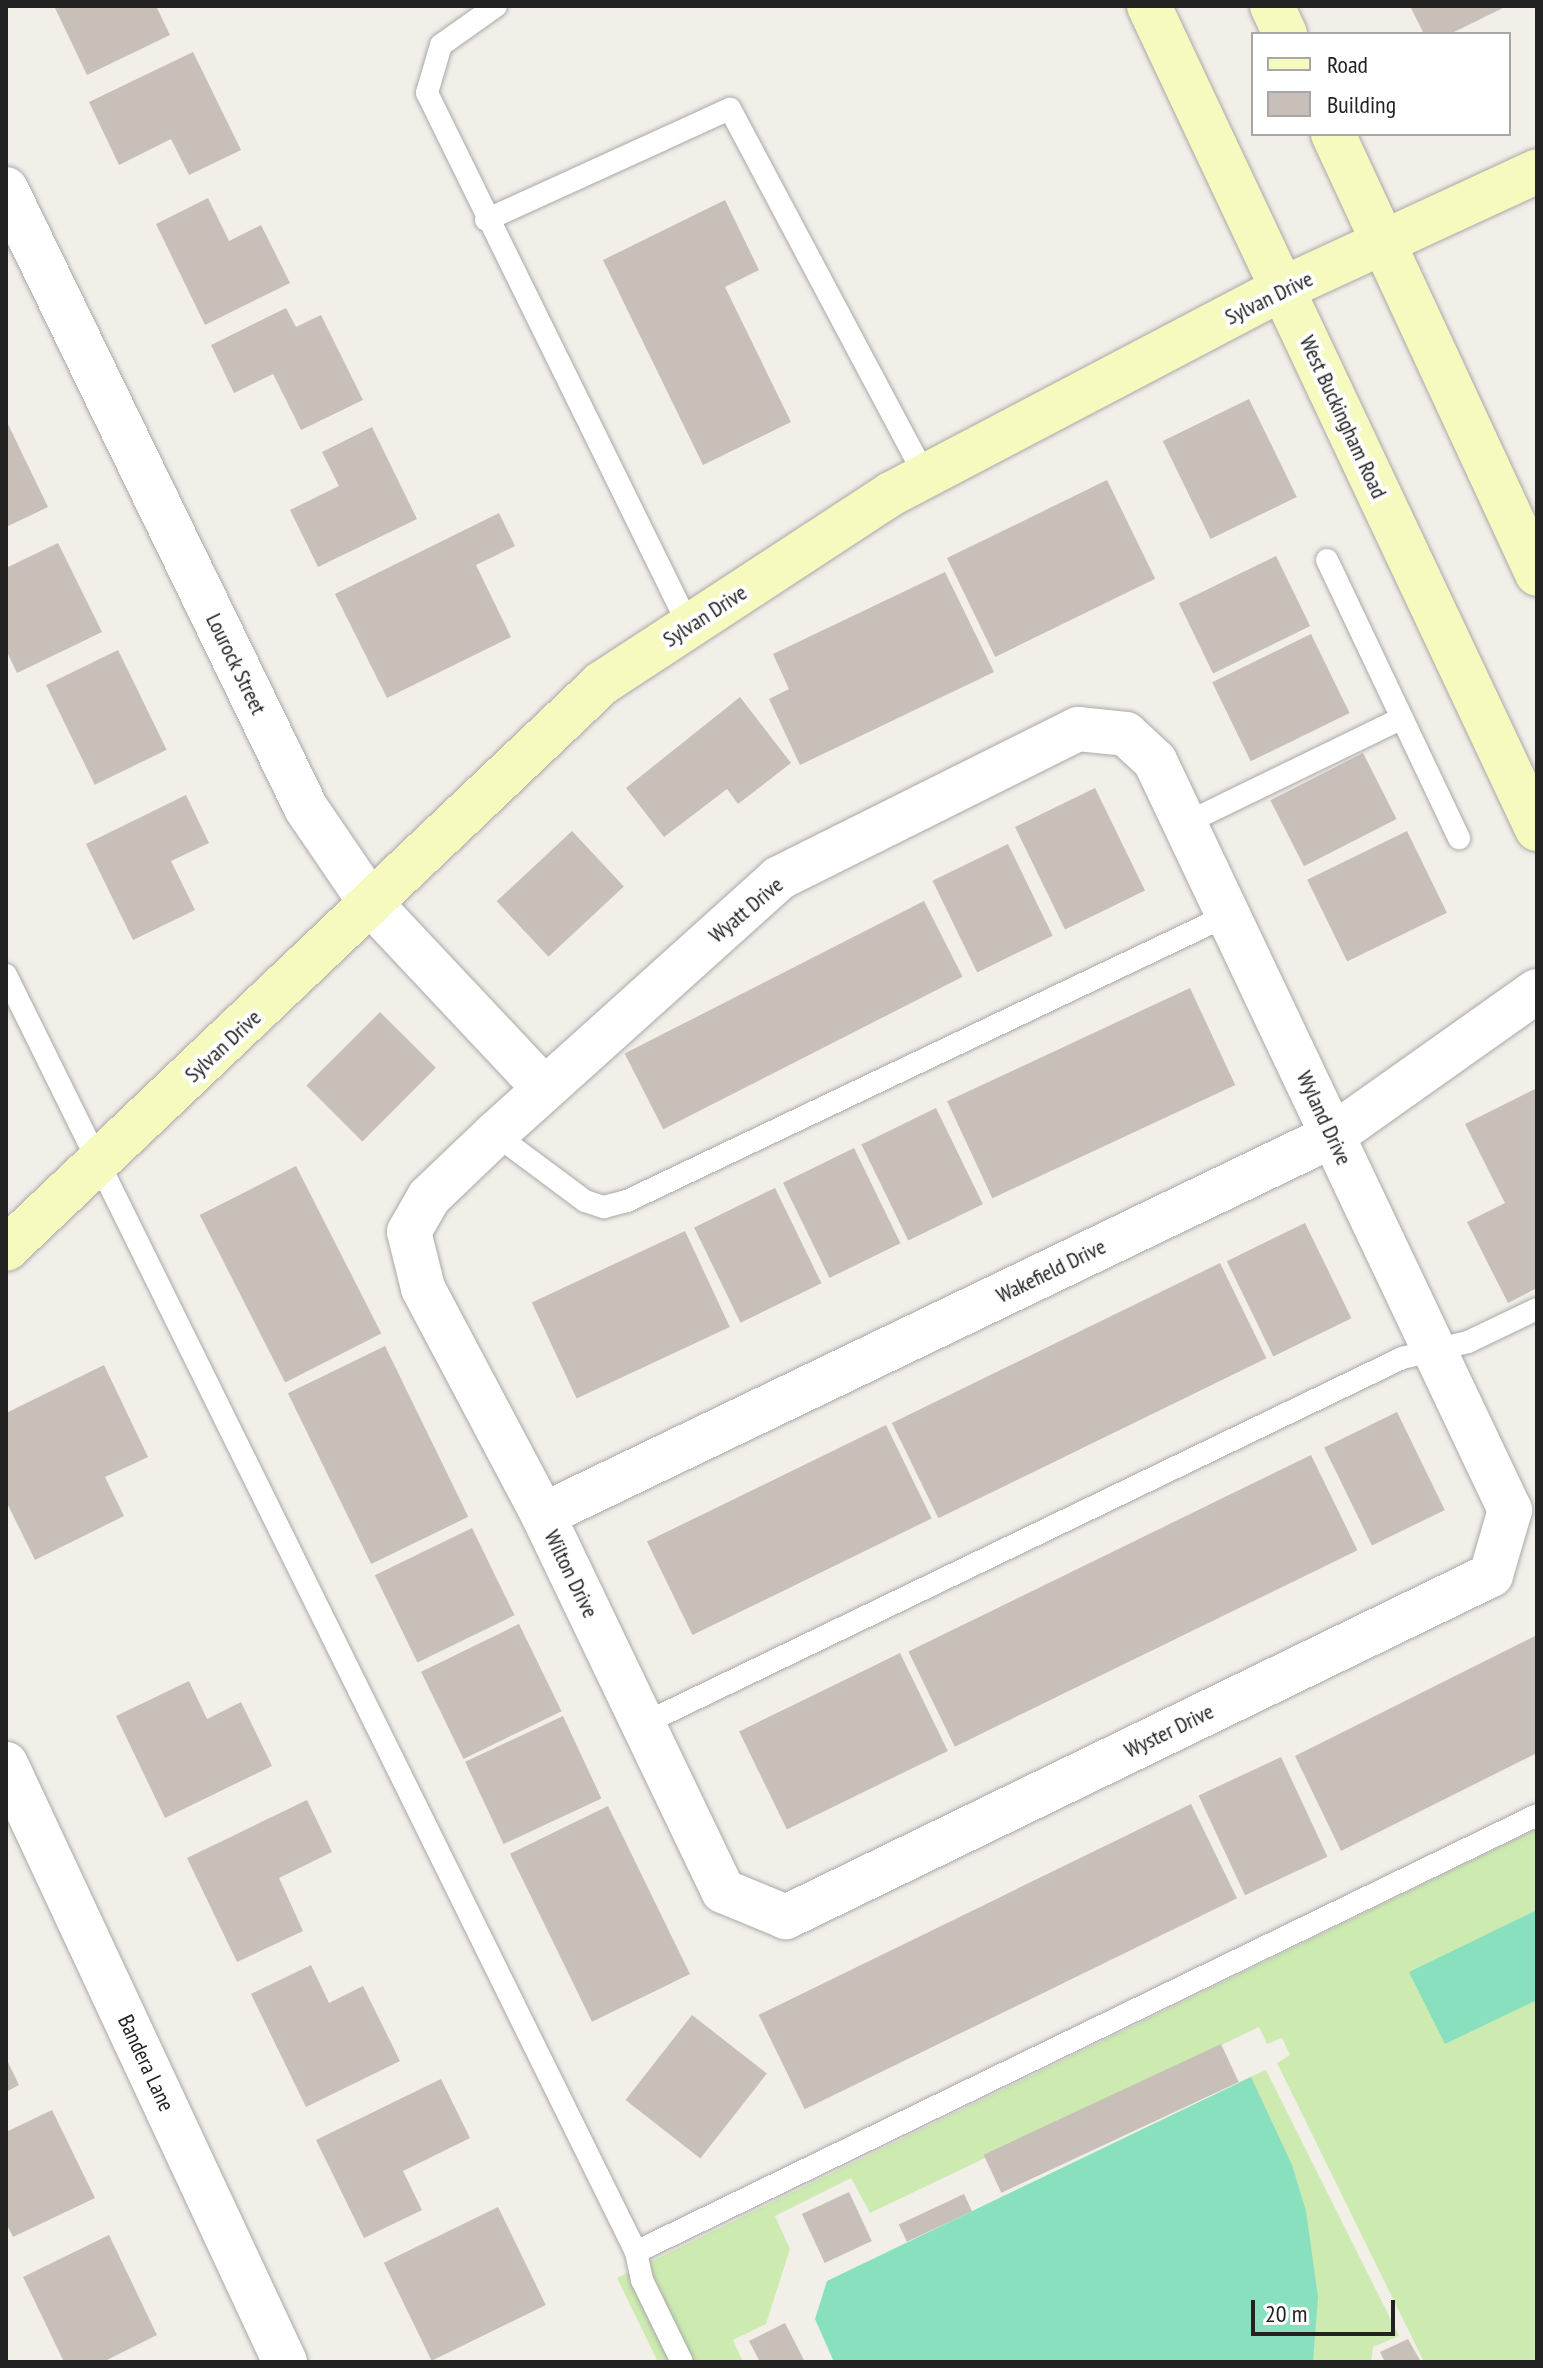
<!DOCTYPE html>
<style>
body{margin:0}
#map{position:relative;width:1543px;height:2368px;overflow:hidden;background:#f2efe9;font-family:"PT Sans Narrow",sans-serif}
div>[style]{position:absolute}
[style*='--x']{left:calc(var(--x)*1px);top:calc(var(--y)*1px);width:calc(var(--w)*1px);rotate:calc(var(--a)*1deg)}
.grass>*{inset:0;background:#cdebb0}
.pitch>*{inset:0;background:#88e0be}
.building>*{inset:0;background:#c7bfb8;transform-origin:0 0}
.roads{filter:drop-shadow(0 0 2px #a9a9a9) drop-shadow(0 0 2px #a9a9a9)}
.lane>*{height:22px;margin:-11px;padding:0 11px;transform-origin:11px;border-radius:11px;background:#fff}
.street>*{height:44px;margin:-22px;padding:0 22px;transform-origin:22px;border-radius:22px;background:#fff}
.secondary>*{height:44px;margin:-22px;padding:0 22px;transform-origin:22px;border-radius:22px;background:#f7fabf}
span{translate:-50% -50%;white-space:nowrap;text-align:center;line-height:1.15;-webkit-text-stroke:8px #fff;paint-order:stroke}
.street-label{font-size:22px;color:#222}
.frame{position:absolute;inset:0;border:8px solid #222;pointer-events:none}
.legend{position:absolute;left:1251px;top:32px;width:260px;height:104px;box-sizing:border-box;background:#fff;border:2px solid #a7a7a7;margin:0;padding:10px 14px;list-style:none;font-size:24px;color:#222}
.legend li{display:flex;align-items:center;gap:16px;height:40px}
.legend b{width:40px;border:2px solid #a7a7a7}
.scale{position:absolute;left:1251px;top:2300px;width:144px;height:36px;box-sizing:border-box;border:4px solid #222;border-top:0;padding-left:10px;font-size:24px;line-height:28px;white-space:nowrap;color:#222;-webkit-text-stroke:6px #fff;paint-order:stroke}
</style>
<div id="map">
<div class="grass">
<div style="clip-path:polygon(1537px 1829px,1537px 2362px,1424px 2362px,1277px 2063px,1290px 2055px,1282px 2038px,1267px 2044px,1259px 2027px,870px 2213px,851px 2178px,775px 2216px,790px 2249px,766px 2324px,733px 2340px,743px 2362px,658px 2362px,617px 2278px)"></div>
<div style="clip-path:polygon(1266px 2070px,1399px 2336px,1373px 2347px,1371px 2362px,1090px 2362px,1239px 2082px)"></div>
</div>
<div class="pitch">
<div style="clip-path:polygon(1537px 1910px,1537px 2000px,1445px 2044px,1409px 1972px)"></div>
<div style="clip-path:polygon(1251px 2077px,1292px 2165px,1306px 2211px,1318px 2297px,1313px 2362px,834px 2362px,815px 2319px,827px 2281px)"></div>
</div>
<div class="building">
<div style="clip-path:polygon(54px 6px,156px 6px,170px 35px,87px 75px)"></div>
<div style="clip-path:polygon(1410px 6px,1507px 6px,1450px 34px,1424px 34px)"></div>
<div style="clip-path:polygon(193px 52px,241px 150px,189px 175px,171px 139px,119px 165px,89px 102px)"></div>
<div style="clip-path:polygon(208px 198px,229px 241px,261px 225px,290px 283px,205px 325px,156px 224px)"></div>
<div style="clip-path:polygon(725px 200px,759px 270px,725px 287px,791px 422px,703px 465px,603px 260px)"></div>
<div style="clip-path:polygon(286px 308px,296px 327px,321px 315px,363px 400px,301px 430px,273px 374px,234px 393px,211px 345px)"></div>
<div style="left:1249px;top:399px;width:109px;height:96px;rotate:64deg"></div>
<div style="clip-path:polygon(6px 420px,48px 507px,6px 527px)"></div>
<div style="clip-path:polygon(372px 427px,417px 519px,318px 567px,290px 510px,339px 486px,322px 452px)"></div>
<div style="left:1107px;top:480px;width:110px;height:178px;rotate:64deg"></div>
<div style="clip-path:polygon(499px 513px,515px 546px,476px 565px,511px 637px,387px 698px,335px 594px)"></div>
<div style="clip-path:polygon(58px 543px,102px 632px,17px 673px,6px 650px,6px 568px)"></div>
<div style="left:1276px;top:556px;width:78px;height:108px;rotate:64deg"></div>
<div style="clip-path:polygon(945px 572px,994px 672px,800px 765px,769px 699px,789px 689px,773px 654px)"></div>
<div style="left:1311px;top:634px;width:88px;height:110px;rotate:64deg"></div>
<div style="left:118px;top:650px;width:111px;height:80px;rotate:64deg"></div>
<div style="clip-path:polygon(740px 697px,791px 763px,738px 804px,727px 789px,664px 837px,626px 788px)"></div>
<div style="left:1363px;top:753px;width:74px;height:104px;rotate:63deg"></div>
<div style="left:1095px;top:788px;width:114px;height:89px;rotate:64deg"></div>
<div style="clip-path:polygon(186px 795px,209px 843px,171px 861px,195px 910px,133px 940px,86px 844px)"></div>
<div style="left:572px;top:831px;width:76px;height:103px;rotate:47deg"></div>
<div style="left:1407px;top:831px;width:91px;height:111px;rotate:64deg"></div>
<div style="left:1008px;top:844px;width:102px;height:84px;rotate:64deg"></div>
<div style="left:924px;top:901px;width:85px;height:336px;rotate:63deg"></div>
<div style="left:1190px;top:988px;width:107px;height:268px;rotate:65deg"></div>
<div style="left:380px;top:1012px;width:79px;height:104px;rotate:45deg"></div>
<div style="clip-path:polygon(1537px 1088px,1537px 1288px,1508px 1303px,1467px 1222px,1505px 1203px,1465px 1124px)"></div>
<div style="left:936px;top:1108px;width:107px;height:83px;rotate:64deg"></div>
<div style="left:854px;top:1148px;width:106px;height:79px;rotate:64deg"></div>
<div style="left:296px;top:1166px;width:188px;height:108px;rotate:63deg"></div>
<div style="left:775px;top:1188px;width:106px;height:90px;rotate:64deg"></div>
<div style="left:1305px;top:1223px;width:106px;height:87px;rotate:64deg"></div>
<div style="left:685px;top:1231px;width:106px;height:169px;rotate:65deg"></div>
<div style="left:1220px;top:1263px;width:106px;height:365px;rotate:64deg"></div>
<div style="left:385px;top:1346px;width:190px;height:108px;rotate:64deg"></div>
<div style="clip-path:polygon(104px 1365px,148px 1457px,105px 1477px,124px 1516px,35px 1560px,6px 1501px,6px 1413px)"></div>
<div style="left:1397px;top:1412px;width:109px;height:81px;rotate:64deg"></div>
<div style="left:886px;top:1425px;width:104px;height:266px;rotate:64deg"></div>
<div style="left:1311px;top:1455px;width:106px;height:448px;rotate:64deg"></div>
<div style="left:472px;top:1528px;width:97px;height:108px;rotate:64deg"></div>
<div style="left:519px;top:1624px;width:97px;height:109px;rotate:64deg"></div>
<div style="clip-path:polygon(1537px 1635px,1537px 1753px,1341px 1851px,1295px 1756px)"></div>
<div style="left:900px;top:1653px;width:109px;height:179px;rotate:64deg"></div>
<div style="clip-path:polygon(189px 1681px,207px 1719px,241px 1702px,272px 1766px,165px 1818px,116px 1716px)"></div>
<div style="left:563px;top:1716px;width:91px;height:108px;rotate:65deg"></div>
<div style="left:1281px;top:1757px;width:110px;height:91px;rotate:65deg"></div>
<div style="clip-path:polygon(307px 1800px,332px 1852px,279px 1878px,303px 1931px,237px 1962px,187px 1858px)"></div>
<div style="left:1191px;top:1804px;width:105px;height:481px;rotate:64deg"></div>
<div style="left:608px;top:1806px;width:187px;height:109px;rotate:64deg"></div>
<div style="clip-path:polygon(311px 1965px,329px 2003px,363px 1986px,400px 2061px,306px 2107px,251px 1994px)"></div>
<div style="left:692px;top:2015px;width:95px;height:108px;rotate:38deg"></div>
<div style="left:1221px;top:2044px;width:42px;height:262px;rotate:65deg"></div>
<div style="clip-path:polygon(6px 2058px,19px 2085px,6px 2092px)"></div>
<div style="clip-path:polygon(441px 2079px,470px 2138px,403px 2171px,422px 2210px,364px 2238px,316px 2140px)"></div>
<div style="clip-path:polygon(52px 2110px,95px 2198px,13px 2237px,6px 2223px,6px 2132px)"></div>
<div style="left:849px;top:2192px;width:54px;height:52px;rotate:65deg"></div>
<div style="left:964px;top:2194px;width:19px;height:72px;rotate:65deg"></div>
<div style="left:498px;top:2207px;width:109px;height:127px;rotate:64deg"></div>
<div style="clip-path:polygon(109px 2235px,157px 2335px,103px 2362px,64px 2362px,23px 2277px)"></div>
<div style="clip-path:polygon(785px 2323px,805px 2362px,760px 2362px,749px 2341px)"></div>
<div style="clip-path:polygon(1408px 2339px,1421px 2362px,1385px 2362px,1380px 2352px)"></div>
</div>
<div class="roads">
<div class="lane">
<div style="--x:496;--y:6;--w:67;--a:144.7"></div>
<div style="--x:441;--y:45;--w:50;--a:106.3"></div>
<div style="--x:427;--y:93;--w:594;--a:63.82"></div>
<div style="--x:486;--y:220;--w:268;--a:-24.5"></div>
<div style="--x:730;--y:109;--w:416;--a:62"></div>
<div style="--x:1327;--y:560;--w:308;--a:64.6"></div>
<div style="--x:1184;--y:824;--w:242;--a:-25.9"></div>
<div style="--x:6;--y:975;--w:1424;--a:63.74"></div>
<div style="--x:636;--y:2252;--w:29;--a:78"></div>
<div style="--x:642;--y:2280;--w:91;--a:64"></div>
<div style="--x:495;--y:1134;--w:112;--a:36.7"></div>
<div style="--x:585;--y:1201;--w:20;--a:18"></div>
<div style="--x:604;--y:1207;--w:24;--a:-15"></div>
<div style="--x:627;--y:1201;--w:666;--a:-25.45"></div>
<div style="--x:643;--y:1724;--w:843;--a:-25.74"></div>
<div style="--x:1402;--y:1358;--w:68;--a:-13.6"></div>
<div style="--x:1468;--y:1342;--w:76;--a:-25.6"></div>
<div style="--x:636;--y:2252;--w:1001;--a:-25.87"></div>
</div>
<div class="street">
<div style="--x:6;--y:189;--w:688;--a:64.14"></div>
<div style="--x:306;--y:808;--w:117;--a:55.8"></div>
<div style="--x:372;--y:905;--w:251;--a:46.8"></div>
<div style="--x:1078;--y:729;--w:48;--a:5.9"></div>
<div style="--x:1126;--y:734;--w:40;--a:43"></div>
<div style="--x:1155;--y:761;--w:829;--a:64.64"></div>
<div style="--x:1510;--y:1510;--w:68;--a:106.3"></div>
<div style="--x:1491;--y:1575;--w:784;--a:154.12"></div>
<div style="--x:786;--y:1917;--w:68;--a:-157.6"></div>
<div style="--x:723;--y:1891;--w:417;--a:-115.6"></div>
<div style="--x:543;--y:1515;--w:257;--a:-117.9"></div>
<div style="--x:423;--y:1288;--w:58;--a:-104"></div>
<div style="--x:409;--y:1232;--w:40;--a:-60.3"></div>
<div style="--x:429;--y:1197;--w:91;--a:-43.7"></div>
<div style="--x:495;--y:1134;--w:382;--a:-42"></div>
<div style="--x:779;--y:878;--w:334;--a:-26.5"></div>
<div style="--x:543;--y:1515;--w:875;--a:-25.66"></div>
<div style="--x:1332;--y:1136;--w:251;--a:-35.3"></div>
<div style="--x:6;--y:1764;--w:660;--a:64.99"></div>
</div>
<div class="secondary">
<div style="--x:1149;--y:6;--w:910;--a:64.76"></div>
<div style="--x:1272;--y:6;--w:31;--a:65"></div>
<div style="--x:1333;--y:134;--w:485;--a:65.1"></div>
<div style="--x:6;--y:1249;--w:822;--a:-43.52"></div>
<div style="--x:602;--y:683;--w:345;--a:-33.2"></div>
<div style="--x:891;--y:494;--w:441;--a:-27.7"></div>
<div style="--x:1282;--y:289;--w:281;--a:-24.8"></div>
</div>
</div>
<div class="street-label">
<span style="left:1269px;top:298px;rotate:-26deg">Sylvan Drive</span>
<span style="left:1343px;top:417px;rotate:65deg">West Buckingham Road</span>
<span style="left:705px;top:616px;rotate:-33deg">Sylvan Drive</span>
<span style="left:236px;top:664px;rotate:64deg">Lourock Street</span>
<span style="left:746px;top:910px;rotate:-40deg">Wyatt Drive</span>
<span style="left:223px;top:1046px;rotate:-43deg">Sylvan Drive</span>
<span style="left:1324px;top:1118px;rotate:65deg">Wyland Drive</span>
<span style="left:1051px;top:1271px;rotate:-26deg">Wakefield Drive</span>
<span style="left:571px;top:1574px;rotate:64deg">Wilton Drive</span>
<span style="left:1169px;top:1731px;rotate:-26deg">Wyster Drive</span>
<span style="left:146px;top:2063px;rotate:65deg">Bandera Lane</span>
</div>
<div class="frame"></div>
<ul class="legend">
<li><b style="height:10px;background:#f7fabf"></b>Road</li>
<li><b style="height:22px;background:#c7bfb8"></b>Building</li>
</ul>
<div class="scale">20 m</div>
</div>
